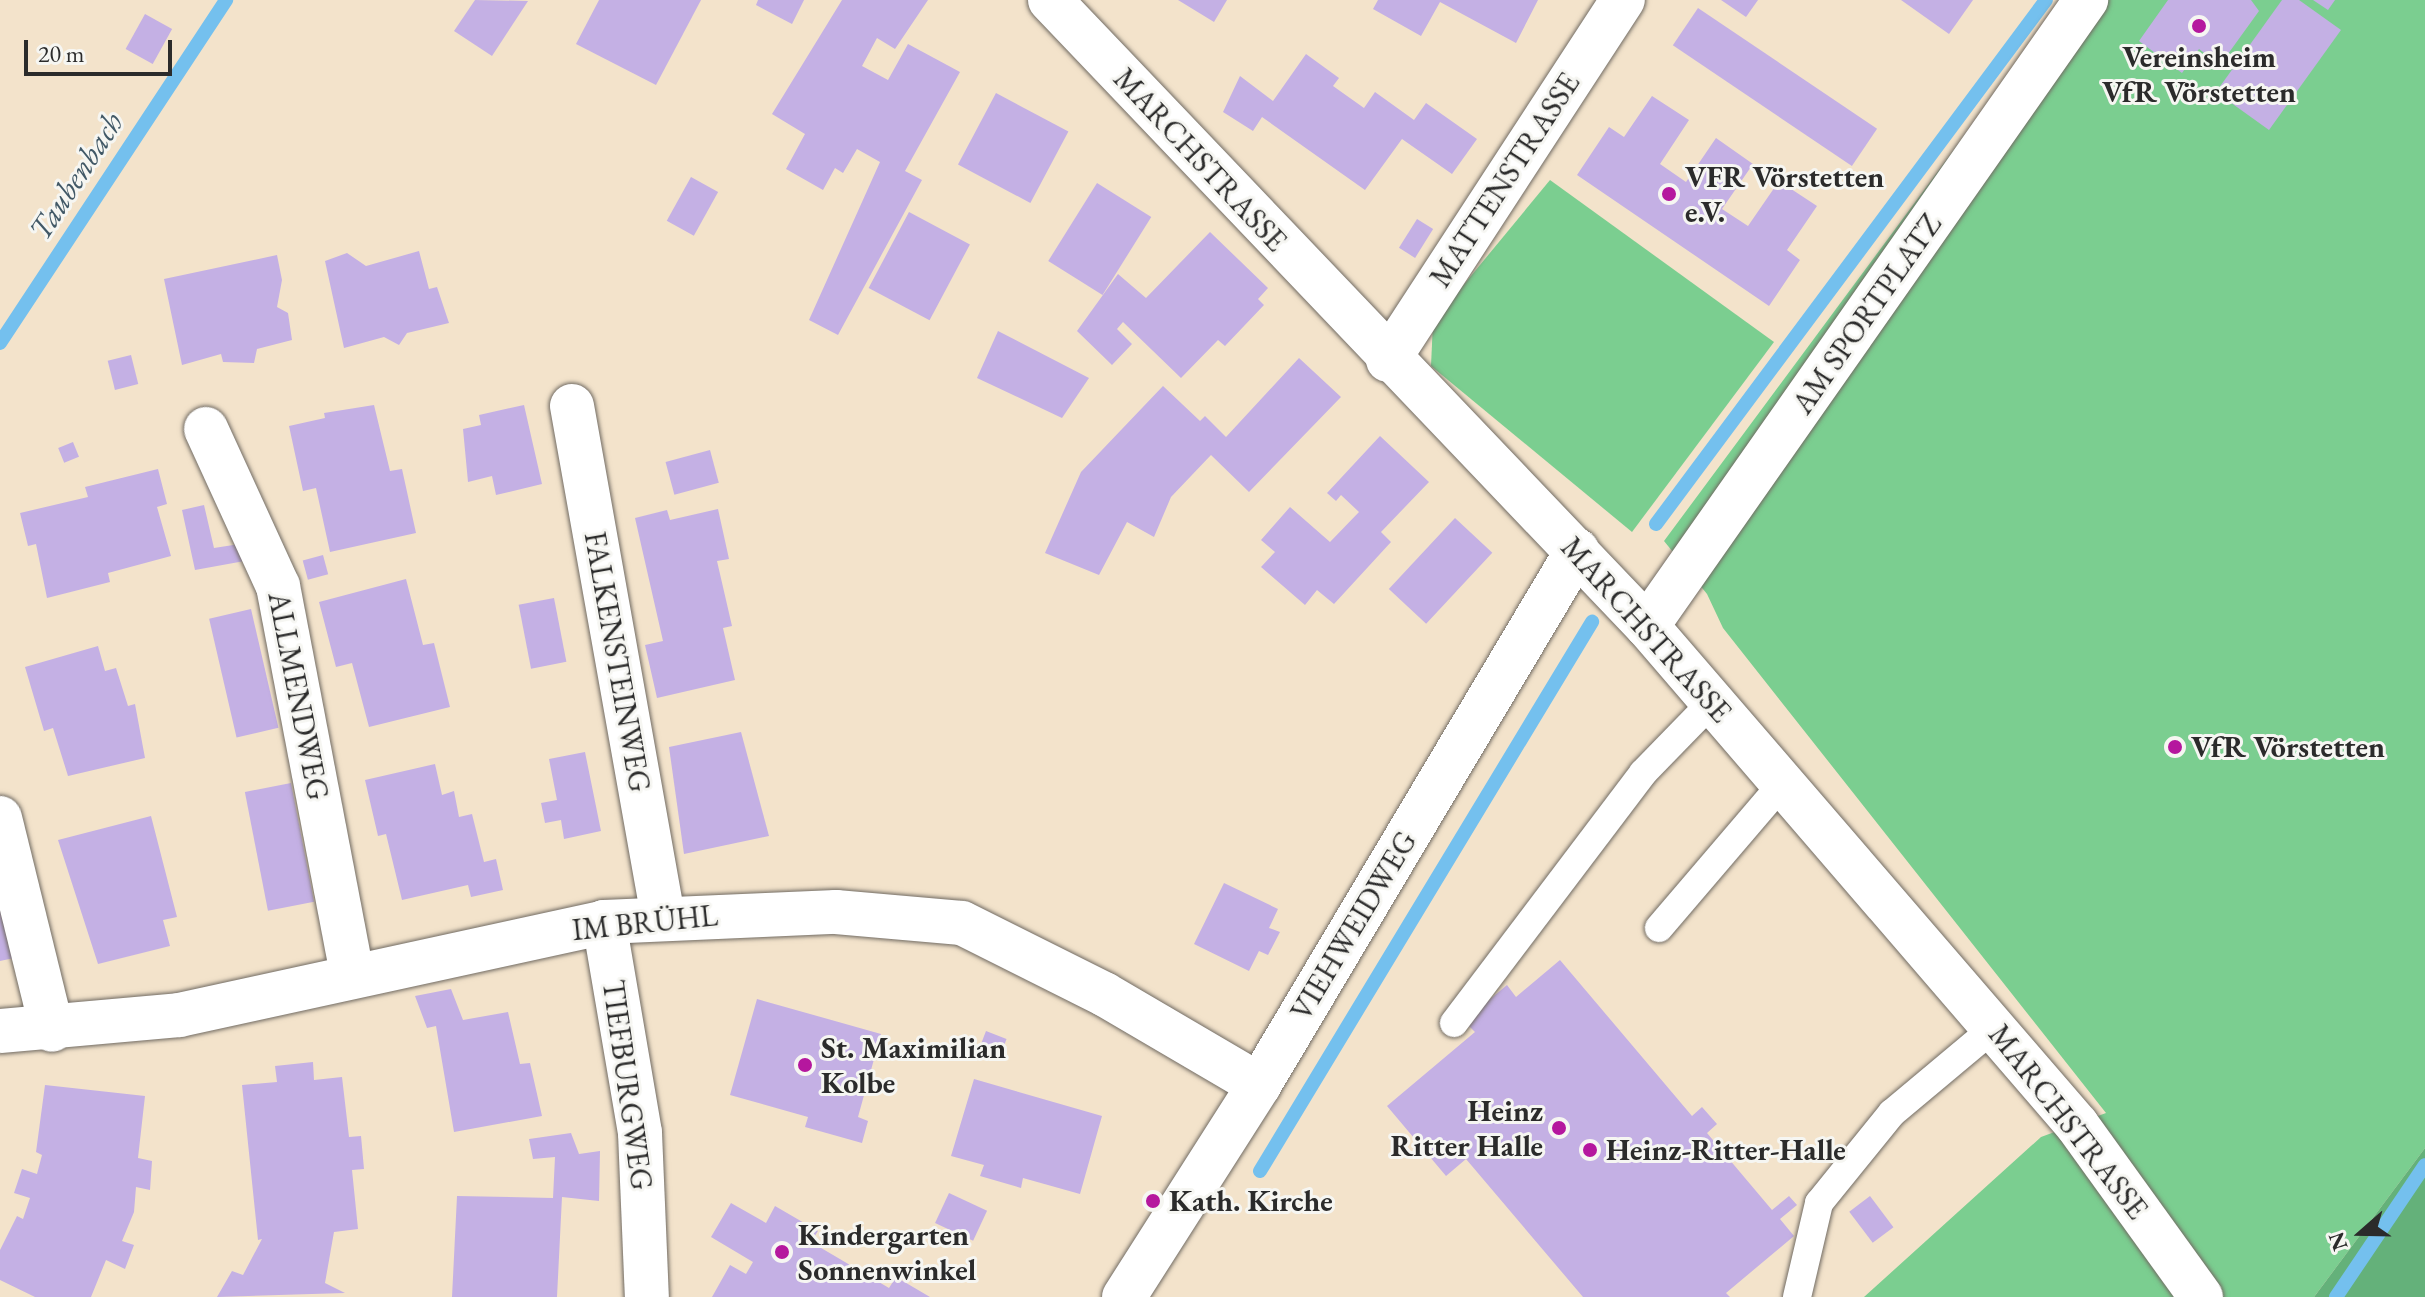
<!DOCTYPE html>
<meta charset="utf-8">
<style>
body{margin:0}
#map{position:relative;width:2425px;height:1297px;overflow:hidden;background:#f3e3cb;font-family:"EB Garamond",serif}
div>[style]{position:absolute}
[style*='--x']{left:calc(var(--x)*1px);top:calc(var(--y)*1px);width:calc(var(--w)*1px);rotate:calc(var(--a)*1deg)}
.green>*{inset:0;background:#7bce90}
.forest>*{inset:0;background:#64b17a}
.stream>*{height:14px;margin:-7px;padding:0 7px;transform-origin:7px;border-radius:7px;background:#74c0ee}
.building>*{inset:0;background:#c4b0e4;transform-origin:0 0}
.roads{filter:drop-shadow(0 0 2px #716b63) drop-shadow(0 0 2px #716b63)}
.service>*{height:28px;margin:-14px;padding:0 14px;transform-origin:14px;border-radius:14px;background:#fff}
.minor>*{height:44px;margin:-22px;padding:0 22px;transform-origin:22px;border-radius:22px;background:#fff}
.dots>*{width:22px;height:22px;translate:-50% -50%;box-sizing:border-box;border:4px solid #f6f6f2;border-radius:50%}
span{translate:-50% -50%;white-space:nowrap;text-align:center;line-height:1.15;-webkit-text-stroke:6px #f6f6f2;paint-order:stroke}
.poi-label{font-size:30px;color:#2b2b2b;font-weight:700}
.left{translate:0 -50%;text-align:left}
.right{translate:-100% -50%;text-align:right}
.street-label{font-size:30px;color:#2b2b2b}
.water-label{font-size:32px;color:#415866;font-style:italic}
.north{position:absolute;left:2321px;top:1193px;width:80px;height:80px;-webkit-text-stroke:6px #f6f6f2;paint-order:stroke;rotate:250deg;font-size:22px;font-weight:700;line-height:32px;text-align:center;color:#2b2b2b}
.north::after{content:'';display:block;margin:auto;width:28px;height:36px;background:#2b2b2b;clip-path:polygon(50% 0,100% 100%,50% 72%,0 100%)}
.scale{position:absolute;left:24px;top:40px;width:148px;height:36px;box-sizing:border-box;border:4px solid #2b2b2b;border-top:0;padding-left:10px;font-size:24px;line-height:28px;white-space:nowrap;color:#2b2b2b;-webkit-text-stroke:6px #f6f6f2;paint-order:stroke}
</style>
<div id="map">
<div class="green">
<div style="clip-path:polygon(2065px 0,2425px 0,2425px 1148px,2314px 1297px,1864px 1297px,2041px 1137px,2106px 1113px,1723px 628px,1707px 594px,1664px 541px)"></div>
<div style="clip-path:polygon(1550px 180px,1774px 342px,1632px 532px,1431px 366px,1433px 322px)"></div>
</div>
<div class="forest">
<div style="clip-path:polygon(2425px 1148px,2425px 1297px,2314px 1297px)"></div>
</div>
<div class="stream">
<div style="--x:0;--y:343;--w:411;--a:-56.6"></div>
<div style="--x:1656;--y:524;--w:653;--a:-53.34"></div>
<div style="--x:1260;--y:1171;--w:642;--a:-58.84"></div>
<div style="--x:2336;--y:1297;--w:159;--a:-56"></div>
</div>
<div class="building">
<div style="clip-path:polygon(475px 0,528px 1px,492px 56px,454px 31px)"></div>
<div style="clip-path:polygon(599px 0,701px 0,656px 85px,576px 44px)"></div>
<div style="clip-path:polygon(758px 0,804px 0,792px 24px,756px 5px)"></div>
<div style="clip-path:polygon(842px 0,928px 0,895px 49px,877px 38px,862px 66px,888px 80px,908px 44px,960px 72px,905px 171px,922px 180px,838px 335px,809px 320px,880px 162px,857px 149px,843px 173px,835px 168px,823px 190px,786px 169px,805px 134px,772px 114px)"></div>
<div style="clip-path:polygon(1178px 0,1227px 0,1214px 22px)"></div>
<div style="clip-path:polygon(1378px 0,1538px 0,1516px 43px,1440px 2px,1421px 36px,1373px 9px)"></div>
<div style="clip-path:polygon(1721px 0,1758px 0,1746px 17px)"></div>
<div style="clip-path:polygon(1901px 0,1973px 0,1949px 34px)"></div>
<div style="clip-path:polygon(2168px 0,2251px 0,2259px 11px,2220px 65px,2199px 49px,2182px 73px,2139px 41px)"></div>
<div style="clip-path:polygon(2282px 0,2299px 0,2341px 30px,2269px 130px,2216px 92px)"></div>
<div style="clip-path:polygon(2313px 0,2335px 0,2328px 10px)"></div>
<div style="left:1698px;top:8px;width:216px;height:45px;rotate:34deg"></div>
<div style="left:145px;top:14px;width:31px;height:40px;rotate:29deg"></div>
<div style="clip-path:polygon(1306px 54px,1339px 78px,1333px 86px,1364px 108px,1375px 92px,1414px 120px,1426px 103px,1477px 139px,1452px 174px,1402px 139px,1365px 190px,1262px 117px,1253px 131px,1223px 112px,1240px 76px,1273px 101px)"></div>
<div style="left:996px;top:93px;width:82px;height:81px;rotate:28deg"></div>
<div style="clip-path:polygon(1652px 96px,1689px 120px,1660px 164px,1686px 182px,1716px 138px,1753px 164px,1722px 209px,1748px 226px,1779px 181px,1817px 206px,1787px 250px,1800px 260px,1769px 306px,1577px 175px,1609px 127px,1624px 137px)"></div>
<div style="left:691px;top:177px;width:31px;height:50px;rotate:29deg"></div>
<div style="left:1097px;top:183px;width:64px;height:92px;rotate:32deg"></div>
<div style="left:909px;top:212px;width:69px;height:86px;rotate:28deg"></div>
<div style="left:1417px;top:219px;width:19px;height:34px;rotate:32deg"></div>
<div style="clip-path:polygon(1210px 232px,1268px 288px,1258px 299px,1264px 305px,1225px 346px,1218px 340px,1181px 378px,1123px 322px,1117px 329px,1132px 344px,1112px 365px,1077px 331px,1118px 274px,1146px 298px)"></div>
<div style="clip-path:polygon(419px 251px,429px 289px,437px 287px,449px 323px,407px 333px,399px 345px,384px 337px,344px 348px,325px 261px,347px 253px,366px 266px)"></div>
<div style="clip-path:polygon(277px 255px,282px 280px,277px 307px,288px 313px,292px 340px,257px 349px,254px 363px,223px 362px,221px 354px,182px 365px,164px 279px)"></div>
<div style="clip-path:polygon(998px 331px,1089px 378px,1062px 418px,977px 378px)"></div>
<div style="left:131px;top:355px;width:30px;height:24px;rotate:76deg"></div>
<div style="clip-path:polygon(1299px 358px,1341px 397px,1249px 492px,1211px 455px,1171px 497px,1154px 537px,1127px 522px,1099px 575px,1045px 553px,1081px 472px,1163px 386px,1200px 421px,1205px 416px,1226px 437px)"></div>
<div style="clip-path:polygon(374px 405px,390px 471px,402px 469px,416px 533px,330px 552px,316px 488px,303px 491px,289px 426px,325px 418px,324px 413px)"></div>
<div style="clip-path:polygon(524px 405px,542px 484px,496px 495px,492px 476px,468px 482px,463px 429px,481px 425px,479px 415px)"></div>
<div style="clip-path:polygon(1380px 436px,1429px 482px,1381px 532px,1391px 542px,1334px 604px,1317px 590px,1305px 605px,1261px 567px,1275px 552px,1261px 540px,1290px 507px,1330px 542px,1359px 512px,1341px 495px,1336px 501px,1327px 493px)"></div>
<div style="left:73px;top:442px;width:16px;height:16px;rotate:68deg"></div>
<div style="left:710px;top:450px;width:34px;height:46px;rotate:75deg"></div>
<div style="clip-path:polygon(158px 469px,167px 504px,157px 507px,171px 556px,108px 573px,110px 582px,47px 598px,36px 544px,28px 546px,20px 513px,88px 497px,85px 487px)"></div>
<div style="clip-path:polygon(204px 505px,214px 548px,246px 543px,250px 560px,195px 570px,182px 510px)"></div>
<div style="clip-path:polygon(718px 509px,729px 559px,717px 561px,732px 626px,723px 628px,735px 680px,657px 698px,645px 645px,663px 641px,635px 518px,667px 510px,670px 520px)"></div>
<div style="left:1455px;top:518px;width:51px;height:97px;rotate:43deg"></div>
<div style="left:323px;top:555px;width:20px;height:21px;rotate:75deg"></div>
<div style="clip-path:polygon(406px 579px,423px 645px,434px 643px,450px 707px,369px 727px,352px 663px,336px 667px,319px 602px)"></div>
<div style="left:554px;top:598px;width:65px;height:36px;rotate:79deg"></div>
<div style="left:251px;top:609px;width:122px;height:43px;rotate:77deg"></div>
<div style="clip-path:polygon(98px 646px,105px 671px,116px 668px,128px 706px,135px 704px,145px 758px,68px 776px,53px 728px,44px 731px,25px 667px)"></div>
<div style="clip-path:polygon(741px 732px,769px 836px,684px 854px,669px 747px)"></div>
<div style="clip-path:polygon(585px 752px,601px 831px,564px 839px,561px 820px,545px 823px,541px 803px,557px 800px,549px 759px)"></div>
<div style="clip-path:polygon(435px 764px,442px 795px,454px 791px,459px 817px,472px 814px,484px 862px,496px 859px,503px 890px,471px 897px,468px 885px,402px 900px,386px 834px,378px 836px,365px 780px)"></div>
<div style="left:291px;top:783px;width:121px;height:47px;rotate:79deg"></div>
<div style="clip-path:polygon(151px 816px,177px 917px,163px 920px,170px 946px,98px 964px,58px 840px)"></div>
<div style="clip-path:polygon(1224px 883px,1278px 909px,1269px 928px,1280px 932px,1268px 955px,1259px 951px,1249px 971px,1194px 944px)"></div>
<div style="clip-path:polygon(0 895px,14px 958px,0 961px)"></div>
<div style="clip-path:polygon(1560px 960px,1692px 1116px,1702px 1107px,1717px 1124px,1707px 1133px,1772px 1210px,1789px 1196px,1797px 1205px,1780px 1219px,1794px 1236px,1726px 1293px,1730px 1297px,1583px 1297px,1466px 1159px,1446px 1176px,1387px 1106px,1475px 1032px,1464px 1021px,1507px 985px,1516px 997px)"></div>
<div style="clip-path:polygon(451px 989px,463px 1020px,508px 1012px,520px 1064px,530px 1063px,542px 1116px,454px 1132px,436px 1026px,427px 1028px,415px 996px)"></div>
<div style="clip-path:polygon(757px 999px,881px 1034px,858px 1117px,868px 1121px,862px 1143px,805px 1127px,808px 1117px,730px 1095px)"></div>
<div style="left:986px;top:1031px;width:22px;height:19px;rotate:21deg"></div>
<div style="clip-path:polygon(313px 1062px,314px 1080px,342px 1077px,349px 1137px,361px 1136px,364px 1169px,352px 1170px,358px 1229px,334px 1232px,325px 1283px,345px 1293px,217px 1297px,232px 1271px,243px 1275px,262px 1239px,258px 1240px,242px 1085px,277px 1082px,275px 1066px)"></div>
<div style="clip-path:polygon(974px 1079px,1102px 1116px,1080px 1194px,1023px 1178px,1021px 1188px,980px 1176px,984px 1165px,951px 1156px)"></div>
<div style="clip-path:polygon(45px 1085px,145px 1096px,138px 1158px,152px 1161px,150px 1190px,136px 1187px,134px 1212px,122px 1241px,134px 1245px,125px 1269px,106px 1260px,91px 1297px,35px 1297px,0 1280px,0 1250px,17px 1216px,23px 1219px,30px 1198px,14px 1193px,22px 1169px,37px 1174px,42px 1155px,36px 1152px)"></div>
<div style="clip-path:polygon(571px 1133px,579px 1154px,600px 1151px,599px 1201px,562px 1197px,557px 1297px,452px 1297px,457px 1196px,553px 1198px,555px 1157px,533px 1159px,529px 1139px)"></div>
<div style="left:949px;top:1193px;width:42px;height:33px;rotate:25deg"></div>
<div style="left:1870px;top:1196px;width:39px;height:26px;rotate:53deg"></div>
<div style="clip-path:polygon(731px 1203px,766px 1223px,775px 1206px,818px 1231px,811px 1242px,889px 1288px,896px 1277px,930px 1297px,712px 1297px,730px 1265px,746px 1274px,753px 1262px,711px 1237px)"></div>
</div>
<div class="roads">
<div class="service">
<div style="--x:1659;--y:928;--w:191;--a:-49.5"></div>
<div style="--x:1454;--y:1023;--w:313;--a:-52.9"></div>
<div style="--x:1643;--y:773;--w:99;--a:-45.8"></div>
<div style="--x:1797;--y:1297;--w:97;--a:-76.8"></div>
<div style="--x:1819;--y:1203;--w:116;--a:-51"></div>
<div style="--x:1892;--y:1113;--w:134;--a:-39.9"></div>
</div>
<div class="minor">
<div style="--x:1050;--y:0;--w:865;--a:46.36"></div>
<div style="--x:1647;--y:626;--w:659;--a:49.25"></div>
<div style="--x:2077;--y:1125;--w:212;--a:54.2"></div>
<div style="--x:1388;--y:360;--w:430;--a:-56.9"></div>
<div style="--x:572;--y:406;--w:519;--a:79.9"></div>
<div style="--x:206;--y:429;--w:173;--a:65.4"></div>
<div style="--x:278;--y:586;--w:396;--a:79.2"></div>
<div style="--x:1647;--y:626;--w:765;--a:-54.96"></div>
<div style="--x:0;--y:818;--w:218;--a:76.2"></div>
<div style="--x:604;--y:922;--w:214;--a:80.3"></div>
<div style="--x:640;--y:1133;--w:164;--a:87.6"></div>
<div style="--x:0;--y:1031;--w:180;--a:-5.1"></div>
<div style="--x:179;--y:1015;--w:435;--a:-12.3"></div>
<div style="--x:604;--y:922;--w:232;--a:-2.5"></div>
<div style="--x:836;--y:912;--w:126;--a:5"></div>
<div style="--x:962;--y:923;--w:159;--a:26.6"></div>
<div style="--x:1104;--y:994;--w:180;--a:30.4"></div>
<div style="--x:1124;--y:1297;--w:251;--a:-57.5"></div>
<div style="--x:1259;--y:1085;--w:622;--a:-59.23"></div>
</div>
</div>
<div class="dots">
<div style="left:2199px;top:26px;background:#b5179e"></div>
<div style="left:1669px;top:194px;background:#b5179e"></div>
<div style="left:2175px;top:747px;background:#b5179e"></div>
<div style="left:805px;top:1065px;background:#b5179e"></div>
<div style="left:1559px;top:1128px;background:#b5179e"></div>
<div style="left:1590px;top:1150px;background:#b5179e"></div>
<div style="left:1153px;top:1201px;background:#b5179e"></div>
<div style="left:782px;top:1252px;background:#b5179e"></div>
</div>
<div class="poi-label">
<span style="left:2199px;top:74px">Vereinsheim<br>VfR Vörstetten</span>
<span class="left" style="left:1685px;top:194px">VFR Vörstetten<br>e.V.</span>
<span class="left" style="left:2191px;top:747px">VfR Vörstetten</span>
<span class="left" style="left:821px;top:1065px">St. Maximilian<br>Kolbe</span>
<span class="right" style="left:1543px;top:1128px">Heinz<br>Ritter Halle</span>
<span class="left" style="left:1606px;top:1150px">Heinz-Ritter-Halle</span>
<span class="left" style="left:1169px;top:1201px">Kath. Kirche</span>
<span class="left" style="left:798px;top:1252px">Kindergarten<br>Sonnenwinkel</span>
</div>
<div class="street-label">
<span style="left:1200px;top:160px;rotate:47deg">MARCHSTRASSE</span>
<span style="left:1505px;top:180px;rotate:-57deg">MATTENSTRASSE</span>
<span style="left:1867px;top:314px;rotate:-55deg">AM SPORTPLATZ</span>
<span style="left:1646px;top:630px;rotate:48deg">MARCHSTRASSE</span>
<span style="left:617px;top:662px;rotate:80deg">FALKENSTEINWEG</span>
<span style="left:298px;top:696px;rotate:79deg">ALLMENDWEG</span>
<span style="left:645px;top:923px;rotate:-6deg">IM BRÜHL</span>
<span style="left:1354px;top:926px;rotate:-59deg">VIEHWEIDWEG</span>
<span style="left:627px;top:1085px;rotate:82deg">TIEFBURGWEG</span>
<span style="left:2068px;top:1122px;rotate:52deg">MARCHSTRASSE</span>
</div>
<div class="water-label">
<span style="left:76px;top:176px;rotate:-57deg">Taubenbach</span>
</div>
<div class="north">N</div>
<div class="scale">20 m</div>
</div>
